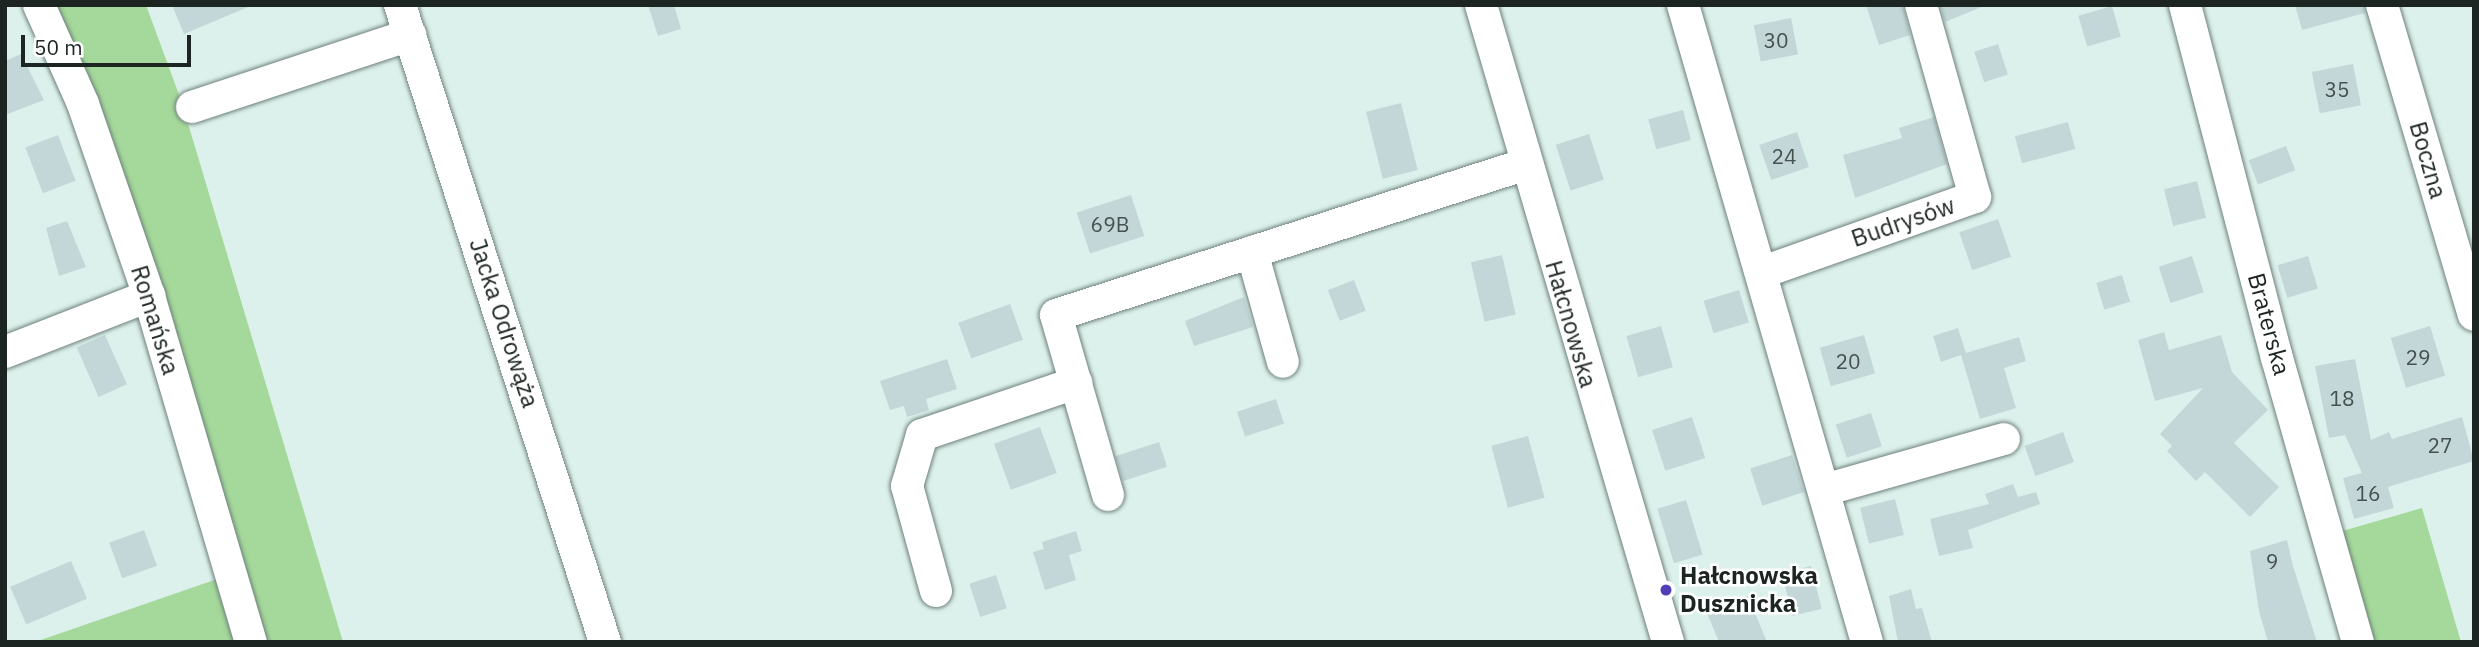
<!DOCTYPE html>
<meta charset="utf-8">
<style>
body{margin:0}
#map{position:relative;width:2479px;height:647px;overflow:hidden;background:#ddf1ec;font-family:"IBM Plex Sans",sans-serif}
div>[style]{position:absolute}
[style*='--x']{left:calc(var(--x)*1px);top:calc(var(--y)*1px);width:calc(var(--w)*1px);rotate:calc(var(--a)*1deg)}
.green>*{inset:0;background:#a5d99b}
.building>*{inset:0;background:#c3d7d9;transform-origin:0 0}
.roads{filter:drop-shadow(0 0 2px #6e807c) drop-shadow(0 0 2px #6e807c)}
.minor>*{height:32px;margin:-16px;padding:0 16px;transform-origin:16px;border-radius:16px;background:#fff}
.dots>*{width:19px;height:19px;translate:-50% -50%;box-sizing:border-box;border:4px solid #fff;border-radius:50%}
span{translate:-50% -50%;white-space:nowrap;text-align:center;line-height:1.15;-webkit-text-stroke:5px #fff;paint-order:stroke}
.number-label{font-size:21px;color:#465250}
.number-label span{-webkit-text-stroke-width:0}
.street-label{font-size:24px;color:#1d2523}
.poi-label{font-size:24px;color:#1d2523;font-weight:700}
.left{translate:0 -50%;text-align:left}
.frame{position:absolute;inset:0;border:7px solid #1d2523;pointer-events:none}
.scale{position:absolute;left:21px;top:35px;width:170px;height:32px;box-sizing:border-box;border:4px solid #1d2523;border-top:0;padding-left:9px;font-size:21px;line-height:24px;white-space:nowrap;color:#1d2523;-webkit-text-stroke:5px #fff;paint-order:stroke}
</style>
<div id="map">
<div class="green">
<div style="clip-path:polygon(48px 5px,146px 5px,181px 100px,343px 642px,257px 642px)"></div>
<div style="clip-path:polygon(2422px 508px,2461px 642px,2371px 642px,2339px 532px)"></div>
<div style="clip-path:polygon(220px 578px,239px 642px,35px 642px)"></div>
</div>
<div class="building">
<div style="clip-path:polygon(172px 5px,253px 5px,184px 34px)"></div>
<div style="clip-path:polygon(648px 5px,674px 5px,681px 29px,658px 36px)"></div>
<div style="clip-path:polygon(1866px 5px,1903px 5px,1910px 35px,1879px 45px)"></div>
<div style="clip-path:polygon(1940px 5px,1984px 5px,1984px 6px,1945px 22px)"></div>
<div style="clip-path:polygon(2295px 5px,2364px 5px,2365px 13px,2302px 30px)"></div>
<div style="left:2112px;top:6px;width:32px;height:35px;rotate:74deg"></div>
<div style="left:1791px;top:18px;width:37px;height:38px;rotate:79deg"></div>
<div style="left:1998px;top:44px;width:32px;height:25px;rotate:72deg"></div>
<div style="clip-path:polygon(21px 54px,44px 100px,5px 115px,5px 61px)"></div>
<div style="left:2353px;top:64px;width:42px;height:42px;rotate:79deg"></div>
<div style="left:1401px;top:103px;width:69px;height:36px;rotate:76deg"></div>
<div style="left:1683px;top:110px;width:31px;height:36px;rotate:75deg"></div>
<div style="clip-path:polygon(1934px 117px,1947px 164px,1855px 198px,1843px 155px,1902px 138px,1899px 128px)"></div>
<div style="left:2068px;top:122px;width:28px;height:55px;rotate:75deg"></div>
<div style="left:1797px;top:132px;width:37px;height:40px;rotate:71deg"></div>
<div style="left:1589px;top:134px;width:48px;height:35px;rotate:72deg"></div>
<div style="left:58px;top:135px;width:49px;height:35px;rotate:69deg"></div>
<div style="left:2286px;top:146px;width:26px;height:40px;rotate:69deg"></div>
<div style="left:2197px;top:181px;width:38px;height:34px;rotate:76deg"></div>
<div style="left:1131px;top:195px;width:43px;height:57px;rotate:72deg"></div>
<div style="left:1998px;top:219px;width:40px;height:41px;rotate:71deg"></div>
<div style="clip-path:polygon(67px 221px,86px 267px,59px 276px,46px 228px)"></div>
<div style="left:1502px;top:255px;width:61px;height:32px;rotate:77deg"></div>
<div style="left:2192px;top:256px;width:38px;height:35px;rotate:72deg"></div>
<div style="left:2308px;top:256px;width:34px;height:32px;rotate:73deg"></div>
<div style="left:2122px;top:275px;width:28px;height:27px;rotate:73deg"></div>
<div style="left:1354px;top:280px;width:33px;height:28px;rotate:69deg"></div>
<div style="left:1739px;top:290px;width:34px;height:37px;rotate:73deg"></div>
<div style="clip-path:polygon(1244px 297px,1253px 327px,1194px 346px,1185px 321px)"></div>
<div style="left:1010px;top:304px;width:38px;height:55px;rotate:70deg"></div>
<div style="left:1661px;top:326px;width:43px;height:36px;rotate:74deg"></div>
<div style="left:2430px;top:326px;width:52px;height:41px;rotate:73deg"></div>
<div style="clip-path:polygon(1958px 328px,1966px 353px,2019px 337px,2026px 361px,2004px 368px,2016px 408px,1980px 419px,1961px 355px,1941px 362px,1933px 336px)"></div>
<div style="clip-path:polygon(2164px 332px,2169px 350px,2221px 335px,2232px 372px,2268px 410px,2234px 443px,2279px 487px,2250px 517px,2205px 472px,2196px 481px,2167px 451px,2172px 446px,2160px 434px,2203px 388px,2155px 401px,2138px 340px)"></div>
<div style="left:105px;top:335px;width:54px;height:31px;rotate:66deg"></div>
<div style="left:1864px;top:335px;width:40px;height:46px;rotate:74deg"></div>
<div style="clip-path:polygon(947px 359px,957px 389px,926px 399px,929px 410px,907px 417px,904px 406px,890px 410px,880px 381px)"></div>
<div style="clip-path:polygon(2355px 359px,2371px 440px,2389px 432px,2392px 439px,2462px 417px,2474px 461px,2388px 487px,2394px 508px,2354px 519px,2343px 478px,2362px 473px,2345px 435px,2329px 438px,2315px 366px)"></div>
<div style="left:1276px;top:399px;width:26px;height:41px;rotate:72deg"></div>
<div style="left:1871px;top:413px;width:35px;height:37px;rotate:72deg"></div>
<div style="left:1692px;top:417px;width:43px;height:42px;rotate:72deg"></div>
<div style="left:1040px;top:427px;width:49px;height:49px;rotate:70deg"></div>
<div style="left:2063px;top:432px;width:32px;height:41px;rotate:70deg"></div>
<div style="left:1528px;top:436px;width:64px;height:38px;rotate:75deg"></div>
<div style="left:1159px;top:442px;width:26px;height:46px;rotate:72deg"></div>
<div style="left:1792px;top:455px;width:39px;height:44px;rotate:72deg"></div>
<div style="clip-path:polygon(2013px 484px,2018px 497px,2036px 492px,2040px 504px,1968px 530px,1973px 548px,1939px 556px,1930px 519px,1989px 504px,1985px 494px)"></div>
<div style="left:1895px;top:499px;width:37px;height:36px;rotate:76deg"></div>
<div style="left:1686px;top:500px;width:57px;height:30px;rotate:73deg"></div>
<div style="left:144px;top:530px;width:38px;height:37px;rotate:70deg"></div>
<div style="clip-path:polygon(1076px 531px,1082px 551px,1069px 555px,1076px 580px,1045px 590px,1033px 552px,1044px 549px,1042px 542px)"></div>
<div style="clip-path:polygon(2287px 540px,2293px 566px,2317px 642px,2268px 642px,2259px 611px,2250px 551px)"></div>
<div style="left:71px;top:561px;width:41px;height:66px;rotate:67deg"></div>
<div style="left:1811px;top:566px;width:44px;height:30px;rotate:76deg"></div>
<div style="left:996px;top:575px;width:35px;height:28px;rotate:72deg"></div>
<div style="clip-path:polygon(1911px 589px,1916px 609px,1922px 608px,1932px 642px,1898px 642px,1889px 596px)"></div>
<div style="clip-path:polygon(1748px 596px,1767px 642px,1719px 642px,1707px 613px)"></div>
</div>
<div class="roads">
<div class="minor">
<div style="--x:39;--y:5;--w:108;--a:66"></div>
<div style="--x:83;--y:104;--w:203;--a:71"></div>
<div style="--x:149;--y:296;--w:361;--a:73.6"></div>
<div style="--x:400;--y:5;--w:669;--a:72.16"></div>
<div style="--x:1481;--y:5;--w:664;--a:73.64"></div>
<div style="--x:1683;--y:5;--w:663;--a:73.89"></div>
<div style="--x:2185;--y:5;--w:365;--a:75.4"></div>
<div style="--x:2277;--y:358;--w:295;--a:74.1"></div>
<div style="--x:2382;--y:5;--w:323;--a:73.5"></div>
<div style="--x:192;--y:107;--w:230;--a:-18.3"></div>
<div style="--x:1252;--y:252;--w:114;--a:74.3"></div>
<div style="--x:1763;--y:272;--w:225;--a:-19.5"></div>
<div style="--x:1975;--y:197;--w:199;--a:-105.7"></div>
<div style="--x:5;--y:352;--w:155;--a:-21.3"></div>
<div style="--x:1824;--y:490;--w:187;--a:-15.8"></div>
<div style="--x:1108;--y:495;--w:187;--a:-106.1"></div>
<div style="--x:1056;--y:315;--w:493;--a:-17.8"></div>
<div style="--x:936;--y:591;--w:109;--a:-105.4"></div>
<div style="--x:907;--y:486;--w:53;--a:-73.6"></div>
<div style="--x:922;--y:435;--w:163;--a:-18.7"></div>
</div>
</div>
<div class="dots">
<div style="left:1666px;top:590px;background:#503fb7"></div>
</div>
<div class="number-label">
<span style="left:1776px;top:40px">30</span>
<span style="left:2337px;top:89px">35</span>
<span style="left:1784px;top:156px">24</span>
<span style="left:1110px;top:224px">69B</span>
<span style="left:2418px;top:357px">29</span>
<span style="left:1848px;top:361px">20</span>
<span style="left:2342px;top:398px">18</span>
<span style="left:2440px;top:445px">27</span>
<span style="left:2368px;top:493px">16</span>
<span style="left:2272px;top:561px">9</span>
</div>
<div class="street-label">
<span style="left:2428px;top:160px;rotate:74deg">Boczna</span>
<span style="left:1903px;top:222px;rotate:-19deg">Budrysów</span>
<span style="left:155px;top:320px;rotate:73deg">Romańska</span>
<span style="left:504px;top:323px;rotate:72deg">Jacka Odrowąża</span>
<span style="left:1571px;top:324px;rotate:74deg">Hałcnowska</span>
<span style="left:2269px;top:324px;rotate:75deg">Braterska</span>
</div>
<div class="poi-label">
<span class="left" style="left:1680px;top:590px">Hałcnowska<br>Dusznicka</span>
</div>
<div class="frame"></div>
<div class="scale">50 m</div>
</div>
